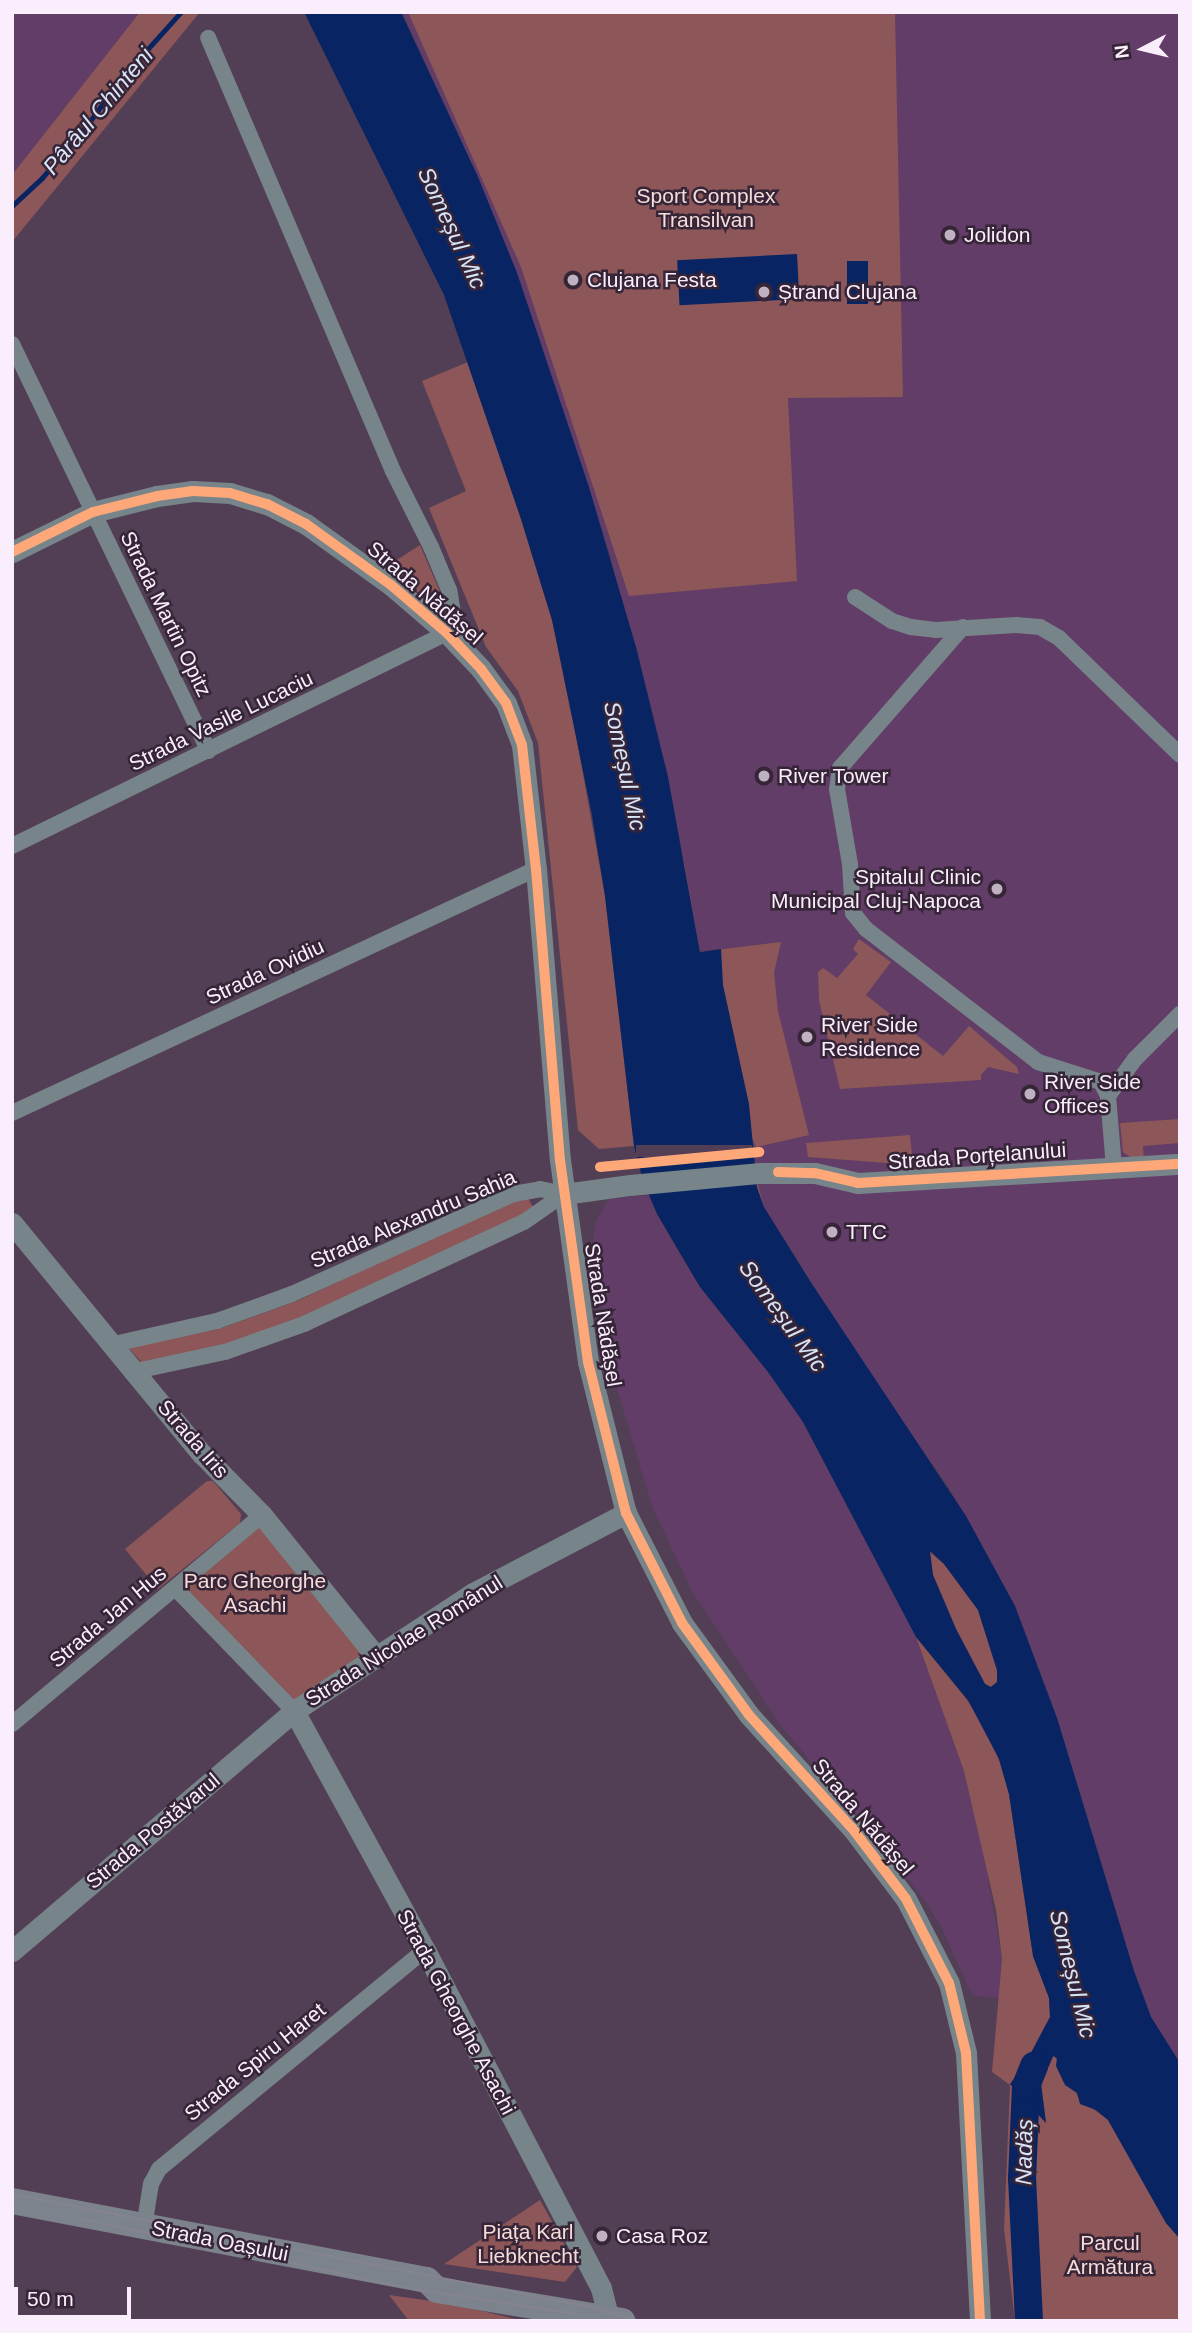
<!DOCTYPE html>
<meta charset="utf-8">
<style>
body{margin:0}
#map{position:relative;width:1192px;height:2333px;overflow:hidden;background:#523f55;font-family:Arial,sans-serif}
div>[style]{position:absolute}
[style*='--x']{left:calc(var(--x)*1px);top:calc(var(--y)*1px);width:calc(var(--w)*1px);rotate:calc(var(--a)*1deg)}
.built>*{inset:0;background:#623d67}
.green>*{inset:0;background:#8d5658}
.water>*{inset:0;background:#092462;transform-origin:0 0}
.pier>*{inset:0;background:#523f55;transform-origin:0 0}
.stream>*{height:4.5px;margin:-2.25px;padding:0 2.25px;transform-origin:2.25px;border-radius:2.25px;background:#092462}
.river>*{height:28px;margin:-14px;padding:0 14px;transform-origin:14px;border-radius:14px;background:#092462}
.minor>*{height:16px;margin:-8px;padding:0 8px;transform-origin:8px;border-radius:8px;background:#778489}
.tertiary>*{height:21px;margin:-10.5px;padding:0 10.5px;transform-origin:10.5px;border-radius:10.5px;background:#778489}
.primary>*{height:26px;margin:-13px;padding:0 13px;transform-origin:13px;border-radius:13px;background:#7c838c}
.tram>*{height:2px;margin:-1px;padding:0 1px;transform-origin:1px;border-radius:1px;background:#85848f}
.cycleway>*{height:10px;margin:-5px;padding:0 5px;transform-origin:5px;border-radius:5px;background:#fea87a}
.dots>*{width:19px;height:19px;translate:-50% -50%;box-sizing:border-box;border:4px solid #352537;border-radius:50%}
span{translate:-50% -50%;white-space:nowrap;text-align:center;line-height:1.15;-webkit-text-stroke:5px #352537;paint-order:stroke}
.park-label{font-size:21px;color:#f6dbd9}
.poi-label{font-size:21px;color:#fbeefc}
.left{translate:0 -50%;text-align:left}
.right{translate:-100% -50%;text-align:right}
.street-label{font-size:21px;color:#fbeefc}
.water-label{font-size:23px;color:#d8e4f8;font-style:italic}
.frame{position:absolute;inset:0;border:14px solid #fbeefc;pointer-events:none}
.north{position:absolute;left:1108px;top:14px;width:70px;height:70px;-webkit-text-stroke:5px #352537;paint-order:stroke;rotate:263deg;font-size:19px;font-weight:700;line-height:28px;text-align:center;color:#fbeefc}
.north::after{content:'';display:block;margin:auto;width:24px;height:32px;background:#fbeefc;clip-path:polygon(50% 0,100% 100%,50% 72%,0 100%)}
.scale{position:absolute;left:14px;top:2287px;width:117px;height:32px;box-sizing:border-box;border:4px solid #fbeefc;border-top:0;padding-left:9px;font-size:21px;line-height:24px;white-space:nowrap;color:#fbeefc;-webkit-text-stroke:5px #352537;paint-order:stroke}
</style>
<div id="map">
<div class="built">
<div style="clip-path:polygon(12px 12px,140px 12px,12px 175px)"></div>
<div style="clip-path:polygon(402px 12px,1180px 12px,1180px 2063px,1151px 2017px,1134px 1971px,1057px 1718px,1015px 1606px,948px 1486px,871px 1377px,764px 1207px,752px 1163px,752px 1134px,721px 949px,700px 952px,668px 777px,608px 549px,517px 273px,478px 177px)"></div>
<div style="clip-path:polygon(649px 1195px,676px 1248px,700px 1287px,768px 1372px,803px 1422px,916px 1637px,964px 1771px,982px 1845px,1002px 1959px,1001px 1999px,972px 1995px,941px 1926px,921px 1895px,779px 1723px,692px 1591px,652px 1506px,616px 1385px,592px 1247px,596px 1221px,609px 1199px)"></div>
</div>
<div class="green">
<div style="clip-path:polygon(140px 12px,200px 12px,12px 242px,12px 175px)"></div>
<div style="clip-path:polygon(408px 12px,895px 12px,903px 397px,788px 398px,797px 581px,629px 596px,521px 267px)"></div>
<div style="clip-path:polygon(468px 362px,521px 519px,552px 620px,565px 674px,605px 896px,634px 1146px,599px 1149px,578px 1130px,538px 743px,518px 691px,486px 647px,429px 508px,466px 491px,422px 381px)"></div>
<div style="clip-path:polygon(420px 545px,445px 603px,445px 610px,441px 614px,389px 565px)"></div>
<div style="clip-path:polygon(682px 851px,700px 952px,781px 942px,774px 973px,778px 1011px,809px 1135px,756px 1147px,752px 1138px,752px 1163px,764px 1207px,724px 1186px)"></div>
<div style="clip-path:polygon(859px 939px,891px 962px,866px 995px,943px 1056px,969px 1026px,1017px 1067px,1019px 1074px,988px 1067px,981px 1075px,981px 1080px,840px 1089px,819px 1000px,818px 972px,823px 968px,837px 978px,858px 954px,853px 949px)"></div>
<div style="clip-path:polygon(1180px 1119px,1180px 1143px,1143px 1146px,1144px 1161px,1133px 1159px,1123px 1152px,1120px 1123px)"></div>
<div style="clip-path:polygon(910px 1135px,913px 1165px,808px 1157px,806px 1143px)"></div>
<div style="clip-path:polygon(528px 1198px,534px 1209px,305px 1317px,223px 1347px,142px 1363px,128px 1347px,219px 1329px,297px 1301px,514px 1200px)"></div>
<div style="clip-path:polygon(207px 1481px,213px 1481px,241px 1514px,240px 1523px,158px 1589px,125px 1549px)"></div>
<div style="clip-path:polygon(262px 1515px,375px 1655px,294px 1711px,176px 1589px)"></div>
<div style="clip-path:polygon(929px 1551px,944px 1564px,978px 1610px,997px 1670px,997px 1682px,991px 1687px,985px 1684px,956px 1629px,933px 1575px)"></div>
<div style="clip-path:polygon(916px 1637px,967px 1700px,986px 1729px,999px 1760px,1009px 1794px,1033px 1956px,1049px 1998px,1050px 2017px,1024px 2066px,1010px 2084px,1046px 2123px,1041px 2084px,1054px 2055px,1080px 2099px,1108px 2120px,1166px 2223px,1180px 2239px,1180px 2321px,1015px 2321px,1004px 2229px,1010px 2085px,992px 2072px,1002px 1959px,996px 1910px,964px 1771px)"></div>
<div style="clip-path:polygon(540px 2200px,577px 2267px,565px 2282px,444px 2264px)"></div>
<div style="clip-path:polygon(389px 2295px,454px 2304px,523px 2321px,409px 2321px)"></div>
</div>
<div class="water">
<div style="clip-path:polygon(evenodd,304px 12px,401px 12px,478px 177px,517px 273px,589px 487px,636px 647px,668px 777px,700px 952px,721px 949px,723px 985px,749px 1104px,757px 1187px,764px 1207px,810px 1281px,966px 1516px,1015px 1606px,1057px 1718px,1134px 1971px,1151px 2017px,1180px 2063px,1180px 2239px,1166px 2223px,1108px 2120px,1096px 2110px,1080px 2104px,1077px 2093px,1065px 2085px,1056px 2066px,1057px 2058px,1053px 2056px,1041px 2084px,1046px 2123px,1010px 2084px,1024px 2066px,1050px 2017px,1049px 1998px,1033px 1956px,1009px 1794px,999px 1759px,968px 1700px,916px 1637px,803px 1422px,768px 1372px,700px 1287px,657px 1214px,643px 1181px,634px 1146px,605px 896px,592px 815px,552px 620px,521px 519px,444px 295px,304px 12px,930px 1551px,944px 1564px,978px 1610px,997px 1670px,997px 1682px,991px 1687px,985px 1684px,956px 1629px,933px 1575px,930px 1551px)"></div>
<div style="left:797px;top:254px;width:45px;height:120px;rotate:87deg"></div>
<div style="left:847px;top:261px;width:21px;height:43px"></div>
</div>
<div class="pier">
<div style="left:752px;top:1145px;width:12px;height:116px;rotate:90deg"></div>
</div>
<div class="stream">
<div style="--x:12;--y:206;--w:41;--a:-43"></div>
<div style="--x:42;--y:178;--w:71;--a:-49.6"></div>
<div style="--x:88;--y:124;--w:53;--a:-54.2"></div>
<div style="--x:119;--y:81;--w:93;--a:-48.1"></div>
</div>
<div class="river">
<div style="--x:1029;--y:2321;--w:143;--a:-92.8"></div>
<div style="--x:1022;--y:2178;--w:92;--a:-87.5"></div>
<div style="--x:1026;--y:2086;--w:22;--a:-68"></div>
</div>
<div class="minor">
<div style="--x:12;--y:344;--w:452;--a:64.2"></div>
<div style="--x:855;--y:597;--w:44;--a:33"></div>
<div style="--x:892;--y:621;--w:20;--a:18"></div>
<div style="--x:911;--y:627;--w:24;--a:7"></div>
<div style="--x:935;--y:630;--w:81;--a:-3.5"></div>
<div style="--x:1016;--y:625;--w:24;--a:5"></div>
<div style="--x:1040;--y:627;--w:22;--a:30"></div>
<div style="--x:1059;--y:638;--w:168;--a:44"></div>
<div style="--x:963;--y:627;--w:187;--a:131.1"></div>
<div style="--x:840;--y:768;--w:21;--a:98"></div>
<div style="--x:837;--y:789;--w:76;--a:80.2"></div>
<div style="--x:850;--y:864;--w:49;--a:86.5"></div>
<div style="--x:853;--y:913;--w:21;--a:51"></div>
<div style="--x:866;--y:929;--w:217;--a:37.7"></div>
<div style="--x:1038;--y:1062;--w:66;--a:17.6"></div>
<div style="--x:1101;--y:1082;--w:16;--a:63"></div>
<div style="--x:1108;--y:1096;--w:71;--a:85.2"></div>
<div style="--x:12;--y:846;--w:484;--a:-26.1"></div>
<div style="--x:447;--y:633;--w:15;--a:-62"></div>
<div style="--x:454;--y:620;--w:30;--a:-99"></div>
<div style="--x:449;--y:590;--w:47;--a:-112.7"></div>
<div style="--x:431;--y:547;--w:85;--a:-116.6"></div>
<div style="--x:393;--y:471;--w:471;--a:-113.1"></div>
<div style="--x:1108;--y:1096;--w:46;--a:-53.9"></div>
<div style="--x:1135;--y:1059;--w:64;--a:-45"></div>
<div style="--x:12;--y:1113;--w:578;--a:-24.97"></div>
<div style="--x:114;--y:1344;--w:106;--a:-12.6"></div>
<div style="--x:217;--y:1321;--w:80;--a:-19.8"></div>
<div style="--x:292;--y:1294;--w:243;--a:-24.3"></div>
<div style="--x:513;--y:1194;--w:27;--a:-10"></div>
<div style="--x:540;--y:1189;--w:25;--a:12"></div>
<div style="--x:136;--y:1371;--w:91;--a:-12.1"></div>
<div style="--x:225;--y:1352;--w:84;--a:-19.5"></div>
<div style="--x:304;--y:1324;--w:242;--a:-24.9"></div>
<div style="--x:524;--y:1222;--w:49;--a:-35"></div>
<div style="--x:176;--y:1589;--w:170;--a:46"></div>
<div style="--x:12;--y:1724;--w:326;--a:-39.9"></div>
<div style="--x:144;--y:2227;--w:44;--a:-80.8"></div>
<div style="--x:151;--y:2184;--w:17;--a:-62"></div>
<div style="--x:159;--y:2169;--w:345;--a:-39.5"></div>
</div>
<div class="tertiary">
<div style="--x:12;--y:552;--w:90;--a:-26.3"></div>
<div style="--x:93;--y:512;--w:66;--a:-14"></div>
<div style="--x:157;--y:496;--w:36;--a:-8"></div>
<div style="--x:193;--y:491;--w:37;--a:3"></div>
<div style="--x:230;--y:493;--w:39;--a:17"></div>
<div style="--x:267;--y:504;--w:44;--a:27.1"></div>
<div style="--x:306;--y:524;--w:105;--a:35.7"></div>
<div style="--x:391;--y:585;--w:74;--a:40.6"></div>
<div style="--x:447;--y:633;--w:50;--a:46.6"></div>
<div style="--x:481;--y:669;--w:42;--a:53.7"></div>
<div style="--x:506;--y:703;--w:45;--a:69.1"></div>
<div style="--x:522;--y:745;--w:125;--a:83.6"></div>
<div style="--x:536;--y:869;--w:292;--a:85.3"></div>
<div style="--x:560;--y:1160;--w:204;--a:82.1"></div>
<div style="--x:588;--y:1362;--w:156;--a:75.9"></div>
<div style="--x:626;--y:1513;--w:123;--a:63"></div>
<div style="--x:682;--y:1623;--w:114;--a:53.9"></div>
<div style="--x:749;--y:1715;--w:153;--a:47.7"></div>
<div style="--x:852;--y:1828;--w:89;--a:52.7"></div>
<div style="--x:906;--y:1899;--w:94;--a:62.9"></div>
<div style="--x:949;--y:1983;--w:72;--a:76.3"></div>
<div style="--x:966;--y:2053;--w:268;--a:87"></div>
<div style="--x:564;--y:1194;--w:67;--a:-7.8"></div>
<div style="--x:630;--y:1185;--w:131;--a:-5.3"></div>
<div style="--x:760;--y:1173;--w:55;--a:0"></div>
<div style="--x:815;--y:1173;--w:44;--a:13.1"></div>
<div style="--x:858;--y:1183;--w:323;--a:-3.4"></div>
<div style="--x:12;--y:1223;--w:299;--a:50.6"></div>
<div style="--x:202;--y:1454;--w:86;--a:45.5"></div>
<div style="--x:262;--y:1515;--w:180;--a:51.1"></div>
<div style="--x:294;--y:1711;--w:273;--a:61.3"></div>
<div style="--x:425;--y:1950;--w:381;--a:62.5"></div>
<div style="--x:601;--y:2288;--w:29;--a:76"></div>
<div style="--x:12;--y:1951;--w:370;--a:-40.4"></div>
<div style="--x:294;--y:1711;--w:214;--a:-33.4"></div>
<div style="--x:473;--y:1593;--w:173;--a:-27.6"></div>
</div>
<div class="primary">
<div style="--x:12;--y:2201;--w:422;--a:10.8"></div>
<div style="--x:427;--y:2280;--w:14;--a:45"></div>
<div style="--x:437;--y:2290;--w:188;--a:9.5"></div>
</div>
<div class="tram">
<div style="--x:12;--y:2194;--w:589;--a:11.06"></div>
<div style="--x:590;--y:2307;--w:52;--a:15.6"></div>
<div style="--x:77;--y:2218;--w:350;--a:11.9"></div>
<div style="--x:420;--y:2290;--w:158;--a:8.7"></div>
</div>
<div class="cycleway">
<div style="--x:12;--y:552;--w:90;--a:-26.3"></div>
<div style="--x:93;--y:512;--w:66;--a:-14"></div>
<div style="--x:157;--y:496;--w:36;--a:-8"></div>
<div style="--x:193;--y:491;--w:37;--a:3"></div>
<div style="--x:230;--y:493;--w:39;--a:17"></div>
<div style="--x:267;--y:504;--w:44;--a:27.1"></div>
<div style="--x:306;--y:524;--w:105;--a:35.7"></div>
<div style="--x:391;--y:585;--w:74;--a:40.6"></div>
<div style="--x:447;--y:633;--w:50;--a:46.6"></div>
<div style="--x:481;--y:669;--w:42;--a:53.7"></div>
<div style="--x:506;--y:703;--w:45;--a:69.1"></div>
<div style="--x:522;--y:745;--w:125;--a:83.6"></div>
<div style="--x:536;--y:869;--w:292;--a:85.3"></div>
<div style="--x:560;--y:1160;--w:204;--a:82.1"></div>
<div style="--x:588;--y:1362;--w:156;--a:75.9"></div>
<div style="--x:626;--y:1513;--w:123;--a:63"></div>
<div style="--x:682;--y:1623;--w:114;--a:53.9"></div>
<div style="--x:749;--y:1715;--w:153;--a:47.7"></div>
<div style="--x:852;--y:1828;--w:89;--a:52.7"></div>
<div style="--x:906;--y:1899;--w:94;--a:62.9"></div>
<div style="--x:949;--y:1983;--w:72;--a:76.3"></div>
<div style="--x:966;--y:2053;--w:268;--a:87"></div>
<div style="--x:600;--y:1167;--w:160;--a:-5.4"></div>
<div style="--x:778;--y:1172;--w:37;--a:2"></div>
<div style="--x:815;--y:1173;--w:44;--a:13.1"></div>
<div style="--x:858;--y:1183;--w:323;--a:-3.4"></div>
</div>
<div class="dots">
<div style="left:950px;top:235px;background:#c0b1c2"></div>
<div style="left:573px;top:280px;background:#c0b1c2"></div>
<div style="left:764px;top:292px;background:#c0b1c2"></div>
<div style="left:764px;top:776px;background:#c0b1c2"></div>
<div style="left:997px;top:889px;background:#c0b1c2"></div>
<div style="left:807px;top:1037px;background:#c0b1c2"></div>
<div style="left:1030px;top:1094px;background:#c0b1c2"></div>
<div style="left:832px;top:1232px;background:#c0b1c2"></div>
<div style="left:602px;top:2236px;background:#c0b1c2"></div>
</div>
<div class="park-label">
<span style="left:706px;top:208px">Sport Complex<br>Transilvan</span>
<span style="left:255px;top:1593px">Parc Gheorghe<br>Asachi</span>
<span style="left:528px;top:2244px">Piața Karl<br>Liebknecht</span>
<span style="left:1110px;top:2255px">Parcul<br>Armătura</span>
</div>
<div class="poi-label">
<span class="left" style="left:964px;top:235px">Jolidon</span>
<span class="left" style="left:587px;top:280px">Clujana Festa</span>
<span class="left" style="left:778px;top:292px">Ștrand Clujana</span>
<span class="left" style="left:778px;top:776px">River Tower</span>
<span class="right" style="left:981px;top:889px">Spitalul Clinic<br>Municipal Cluj-Napoca</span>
<span class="left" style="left:821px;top:1037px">River Side<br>Residence</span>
<span class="left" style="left:1044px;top:1094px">River Side<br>Offices</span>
<span class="left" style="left:846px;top:1232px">TTC</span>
<span class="left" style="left:616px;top:2236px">Casa Roz</span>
</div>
<div class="street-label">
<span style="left:425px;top:593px;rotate:41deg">Strada Nădășel</span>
<span style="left:166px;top:614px;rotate:64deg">Strada Martin Opitz</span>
<span style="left:221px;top:721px;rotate:-26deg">Strada Vasile Lucaciu</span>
<span style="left:265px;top:972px;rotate:-25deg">Strada Ovidiu</span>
<span style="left:977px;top:1156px;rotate:-4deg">Strada Porțelanului</span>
<span style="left:413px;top:1219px;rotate:-23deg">Strada Alexandru Sahia</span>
<span style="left:603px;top:1315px;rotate:81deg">Strada Nădășel</span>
<span style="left:193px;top:1439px;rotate:49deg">Strada Iris</span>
<span style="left:108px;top:1617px;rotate:-40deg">Strada Jan Hus</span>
<span style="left:404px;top:1641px;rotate:-32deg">Strada Nicolae Românul</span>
<span style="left:863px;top:1817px;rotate:50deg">Strada Nădășel</span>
<span style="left:153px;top:1831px;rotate:-40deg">Strada Postăvarul</span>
<span style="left:456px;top:2012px;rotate:62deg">Strada Gheorghe Asachi</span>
<span style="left:255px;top:2062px;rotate:-39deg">Strada Spiru Haret</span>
<span style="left:220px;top:2241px;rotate:11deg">Strada Oașului</span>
</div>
<div class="water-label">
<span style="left:98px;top:111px;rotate:-50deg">Pârâul Chinteni</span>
<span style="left:452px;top:228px;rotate:65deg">Someșul Mic</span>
<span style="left:625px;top:766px;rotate:78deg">Someșul Mic</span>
<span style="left:783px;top:1316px;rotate:54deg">Someșul Mic</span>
<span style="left:1073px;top:1974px;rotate:76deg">Someșul Mic</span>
<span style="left:1024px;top:2152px;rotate:-89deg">Nadăș</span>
</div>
<div class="frame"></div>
<div class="north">N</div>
<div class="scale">50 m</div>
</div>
